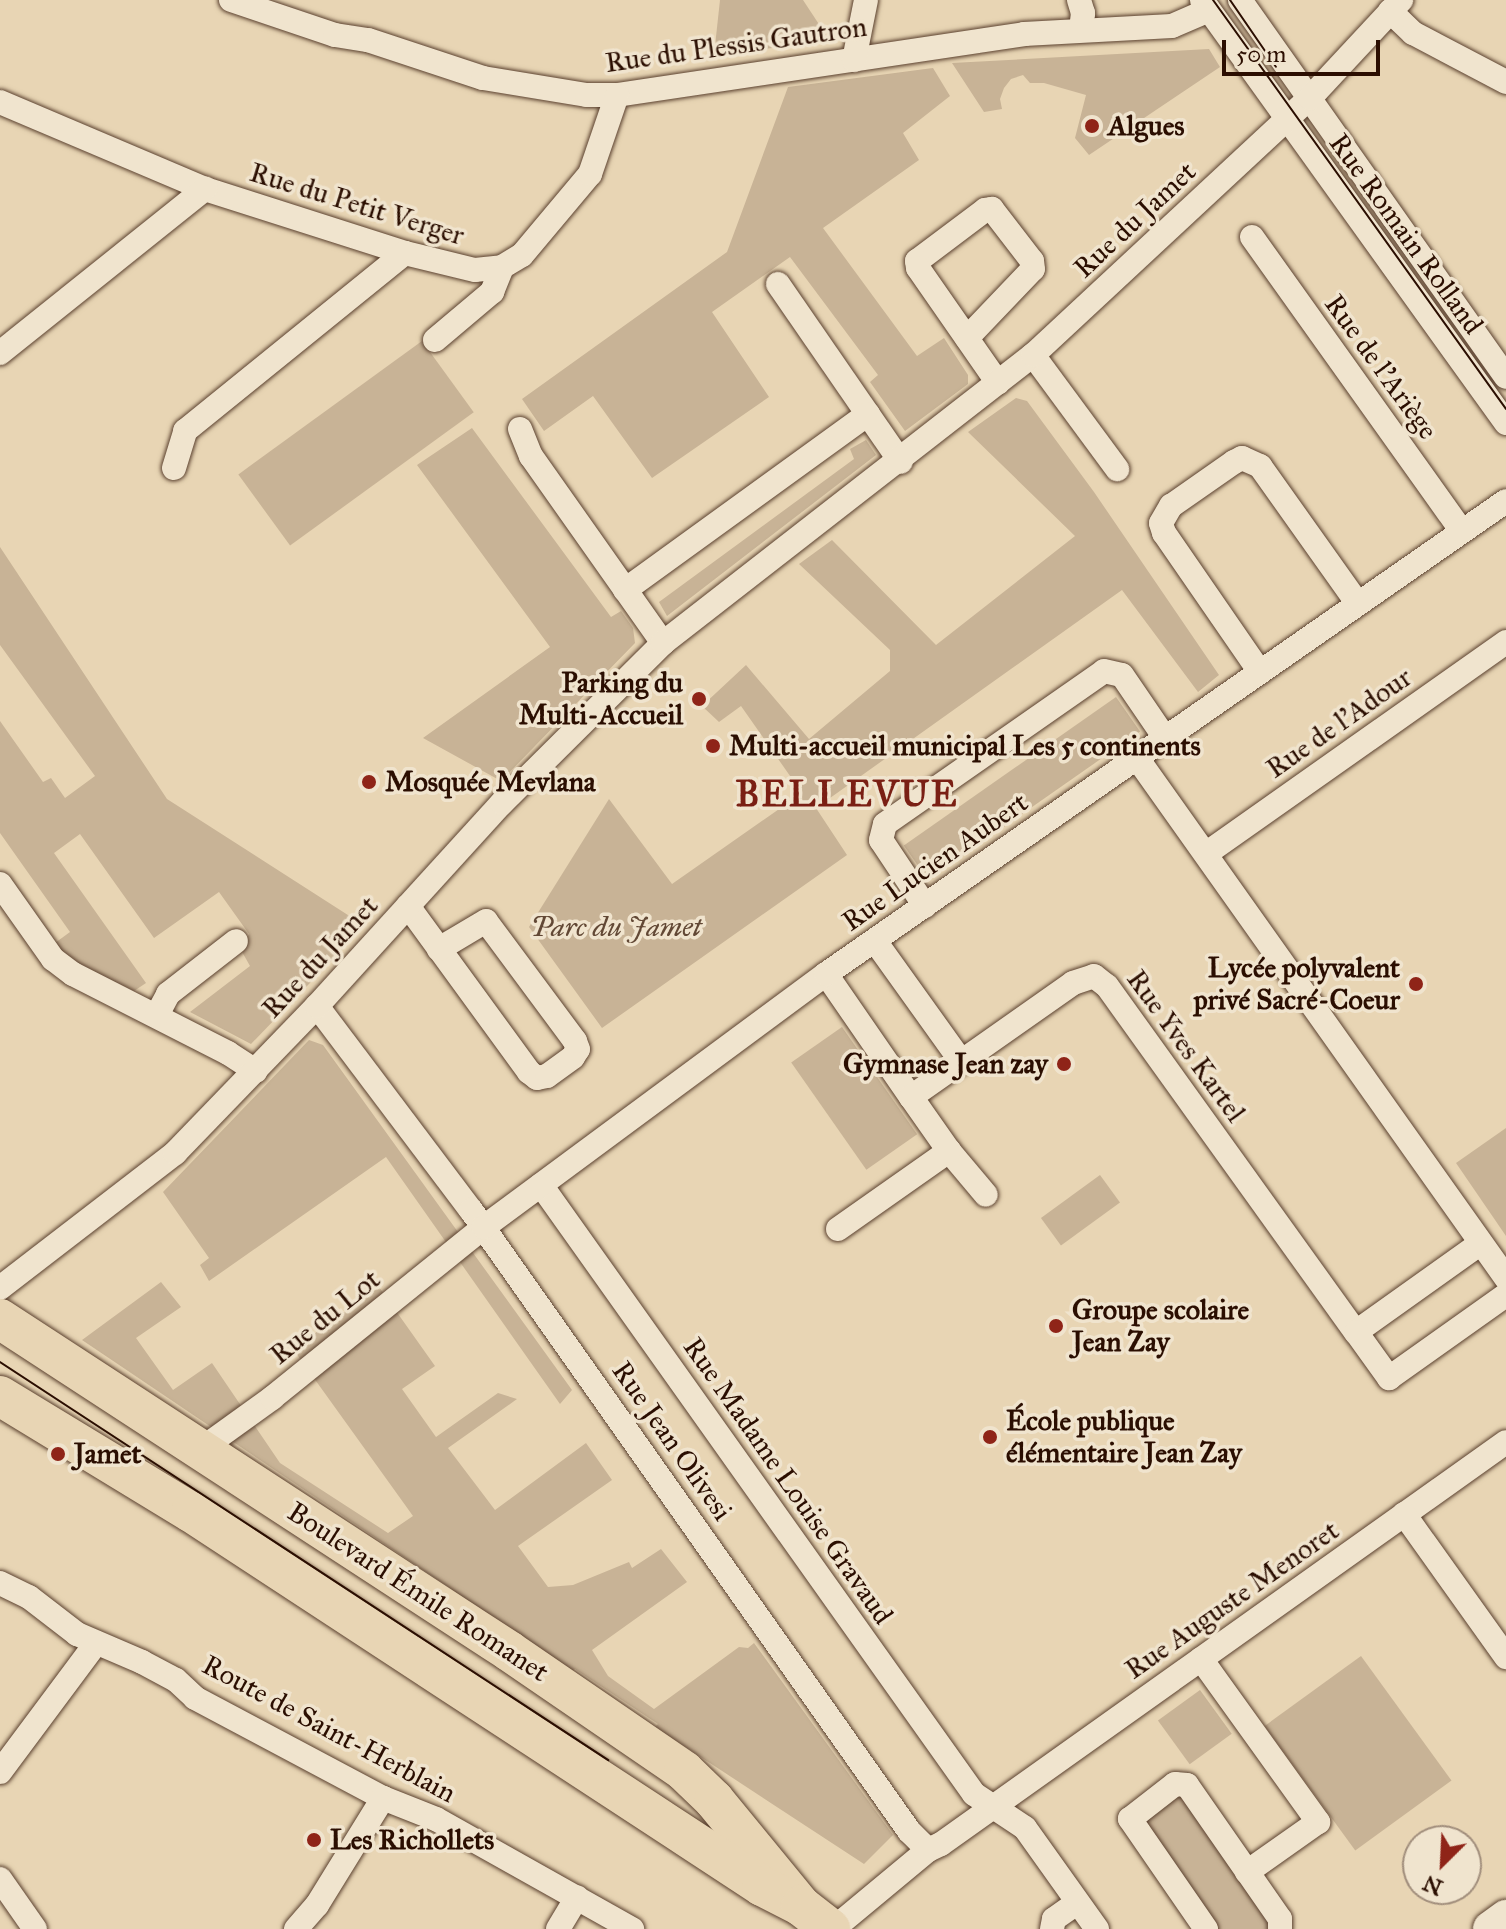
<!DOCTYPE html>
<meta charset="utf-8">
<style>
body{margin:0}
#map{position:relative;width:1506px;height:1929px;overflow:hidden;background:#e8d5b4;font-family:"IM FELL Great Primer",serif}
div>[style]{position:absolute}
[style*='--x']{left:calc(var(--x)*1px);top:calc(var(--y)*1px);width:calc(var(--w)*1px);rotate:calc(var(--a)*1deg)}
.green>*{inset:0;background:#c8b396;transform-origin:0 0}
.roads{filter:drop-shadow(0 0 2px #5a402e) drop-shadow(0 0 2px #5a402e)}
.street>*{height:24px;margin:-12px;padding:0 12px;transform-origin:12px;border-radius:12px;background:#f0e4ce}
.secondary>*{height:36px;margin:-18px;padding:0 18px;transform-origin:18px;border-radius:18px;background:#f0e4ce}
.primary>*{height:40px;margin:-20px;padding:0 20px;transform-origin:20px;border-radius:20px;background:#e8d5b4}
.tram>*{height:2px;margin:-1px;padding:0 1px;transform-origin:1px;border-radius:1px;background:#2b0e01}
.dots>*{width:22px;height:22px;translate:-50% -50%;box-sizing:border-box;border:4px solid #f0e4ce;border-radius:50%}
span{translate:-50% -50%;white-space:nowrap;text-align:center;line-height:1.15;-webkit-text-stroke:7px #f0e4ce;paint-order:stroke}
.street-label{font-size:28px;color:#2b0e01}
.poi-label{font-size:28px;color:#2b0e01;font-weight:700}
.left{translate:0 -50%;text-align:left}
.right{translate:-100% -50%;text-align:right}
.park-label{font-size:28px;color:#624835;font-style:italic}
.district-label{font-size:36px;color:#7a1f14;font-weight:700;letter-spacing:2px}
.north{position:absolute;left:1402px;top:1825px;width:80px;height:80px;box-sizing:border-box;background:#f0e4ce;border:2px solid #a18e7c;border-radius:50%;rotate:204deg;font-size:22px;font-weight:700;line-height:32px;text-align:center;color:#2b0e01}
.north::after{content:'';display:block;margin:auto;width:28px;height:36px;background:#8f2418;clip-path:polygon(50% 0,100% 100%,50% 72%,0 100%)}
.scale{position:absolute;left:1222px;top:40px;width:158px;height:36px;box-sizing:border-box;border:4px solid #2b0e01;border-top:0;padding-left:10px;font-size:24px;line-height:28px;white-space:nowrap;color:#2b0e01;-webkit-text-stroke:6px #f0e4ce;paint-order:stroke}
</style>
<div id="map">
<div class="green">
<div style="clip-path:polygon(720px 0,803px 0,830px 41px,714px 55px)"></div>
<div style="clip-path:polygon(1209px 49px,1220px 67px,1089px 155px,1075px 138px,1086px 95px,1044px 83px,1030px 83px,1023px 75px,1011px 79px,1004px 88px,1000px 99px,1002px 109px,984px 112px,952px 63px)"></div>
<div style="clip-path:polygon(933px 68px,950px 96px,903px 133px,919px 160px,823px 228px,917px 356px,944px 338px,968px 375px,968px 384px,905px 431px,870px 382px,878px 375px,790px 257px,712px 312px,769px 397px,652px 478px,593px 396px,544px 431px,522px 399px,727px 252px,788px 87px)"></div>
<div style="left:422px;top:341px;width:88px;height:227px;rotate:54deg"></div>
<div style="clip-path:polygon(1016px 398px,1027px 401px,1094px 492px,1219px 675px,1198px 692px,1122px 590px,816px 808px,847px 855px,602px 1028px,529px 927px,609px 799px,672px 884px,802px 793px,741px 706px,719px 722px,702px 706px,746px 665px,809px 739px,890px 671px,890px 650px,799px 564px,832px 540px,936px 645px,1075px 536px,968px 432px)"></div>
<div style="clip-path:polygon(472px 428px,611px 617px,621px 611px,633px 628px,635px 643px,501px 781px,423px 738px,550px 647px,417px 465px)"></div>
<div style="clip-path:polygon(866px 440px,876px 455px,667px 616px,659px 602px,854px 459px,850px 449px)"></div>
<div style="clip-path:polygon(0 547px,167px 799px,365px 926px,251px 1044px,190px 1012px,250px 966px,241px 950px,249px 934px,219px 892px,154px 938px,80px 834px,54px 853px,146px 983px,134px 991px,70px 960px,55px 943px,70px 932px,0 833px,0 721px,43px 782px,51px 778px,65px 798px,95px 776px,0 645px)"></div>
<div style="left:1116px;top:697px;width:42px;height:259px;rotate:55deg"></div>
<div style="left:842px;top:1027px;width:131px;height:62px;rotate:55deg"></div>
<div style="clip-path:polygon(309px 1040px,323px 1045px,572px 1390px,560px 1404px,386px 1157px,209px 1281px,200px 1265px,209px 1258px,163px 1192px)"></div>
<div style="clip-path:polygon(1506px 1128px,1506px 1236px,1456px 1163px)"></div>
<div style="left:1100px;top:1175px;width:34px;height:73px;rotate:54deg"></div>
<div style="clip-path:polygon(161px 1282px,181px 1307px,136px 1338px,173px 1390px,212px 1363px,280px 1463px,388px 1533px,413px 1516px,293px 1349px,379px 1287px,435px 1366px,402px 1389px,436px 1437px,498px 1393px,517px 1399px,448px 1448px,495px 1510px,586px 1443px,612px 1480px,518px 1546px,548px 1587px,573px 1585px,629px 1562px,632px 1568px,661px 1549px,687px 1582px,592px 1650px,608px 1676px,654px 1709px,739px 1647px,748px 1648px,754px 1643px,893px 1835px,864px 1864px,655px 1727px,658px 1724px,575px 1669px,567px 1675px,447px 1586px,82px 1340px)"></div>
<div style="left:1361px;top:1656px;width:154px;height:119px;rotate:54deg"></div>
<div style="left:1200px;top:1690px;width:54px;height:52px;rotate:54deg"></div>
<div style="clip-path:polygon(1181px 1789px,1275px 1923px,1267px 1929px,1216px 1929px,1139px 1819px)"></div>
</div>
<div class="roads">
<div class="street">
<div style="--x:231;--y:0;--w:110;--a:18.6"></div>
<div style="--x:335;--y:35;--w:33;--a:9"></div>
<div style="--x:368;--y:40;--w:121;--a:18.3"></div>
<div style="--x:483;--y:78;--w:105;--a:9.3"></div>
<div style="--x:587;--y:95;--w:30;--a:0"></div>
<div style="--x:617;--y:95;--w:412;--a:-8.5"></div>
<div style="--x:1024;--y:34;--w:148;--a:-3.1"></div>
<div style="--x:1172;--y:26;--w:40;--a:-23.4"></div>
<div style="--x:1079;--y:0;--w:14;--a:73"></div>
<div style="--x:1083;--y:13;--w:17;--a:97"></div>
<div style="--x:1202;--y:0;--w:521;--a:54.3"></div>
<div style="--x:1240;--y:0;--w:461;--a:54.8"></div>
<div style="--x:1390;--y:11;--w:32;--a:44"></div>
<div style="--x:1413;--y:33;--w:105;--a:27.8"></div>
<div style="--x:854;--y:60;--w:61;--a:-78.7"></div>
<div style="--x:0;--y:102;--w:223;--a:23"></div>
<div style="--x:205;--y:189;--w:210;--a:17.7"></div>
<div style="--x:405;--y:253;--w:72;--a:13.7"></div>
<div style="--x:475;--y:270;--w:27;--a:-6"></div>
<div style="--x:502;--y:267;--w:23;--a:-31"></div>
<div style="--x:522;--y:255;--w:106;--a:-50"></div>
<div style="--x:590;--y:174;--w:83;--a:-71.1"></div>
<div style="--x:1252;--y:237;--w:361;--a:54.5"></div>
<div style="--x:778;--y:284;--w:216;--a:55.4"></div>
<div style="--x:967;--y:338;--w:95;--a:-46.3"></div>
<div style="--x:1033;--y:269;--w:8;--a:-97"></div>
<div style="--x:1032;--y:261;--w:66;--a:-127.6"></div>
<div style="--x:992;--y:209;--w:7;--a:172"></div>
<div style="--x:985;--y:210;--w:85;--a:143.1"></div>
<div style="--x:917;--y:261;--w:7;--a:82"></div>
<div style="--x:918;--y:268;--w:140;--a:55.2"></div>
<div style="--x:435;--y:340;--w:75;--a:-40.1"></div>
<div style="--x:492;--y:292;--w:27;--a:-68"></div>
<div style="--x:0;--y:353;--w:263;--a:-38.7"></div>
<div style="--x:1033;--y:355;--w:142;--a:53.6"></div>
<div style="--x:520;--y:429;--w:29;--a:68"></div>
<div style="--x:531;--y:456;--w:229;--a:54.8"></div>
<div style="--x:174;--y:468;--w:39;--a:-73"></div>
<div style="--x:185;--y:431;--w:283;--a:-39"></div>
<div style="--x:625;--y:590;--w:300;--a:-35.9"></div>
<div style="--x:1260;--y:672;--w:169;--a:-124.6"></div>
<div style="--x:1164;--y:533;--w:10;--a:-107"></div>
<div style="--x:1161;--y:523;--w:20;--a:-60"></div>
<div style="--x:1171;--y:506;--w:77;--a:-34.9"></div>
<div style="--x:1234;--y:462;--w:9;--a:-27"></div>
<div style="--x:1242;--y:458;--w:20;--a:24"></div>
<div style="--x:1260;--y:466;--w:169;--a:54.6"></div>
<div style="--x:1137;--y:758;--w:638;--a:54.64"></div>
<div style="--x:1207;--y:853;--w:366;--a:-35.2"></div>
<div style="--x:0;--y:884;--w:92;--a:54.8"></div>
<div style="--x:53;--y:959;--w:25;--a:37"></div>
<div style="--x:73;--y:974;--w:174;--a:27"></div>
<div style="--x:228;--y:1053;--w:33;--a:33"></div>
<div style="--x:408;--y:906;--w:205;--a:53.9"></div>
<div style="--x:529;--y:1072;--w:10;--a:37"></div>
<div style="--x:537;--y:1078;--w:10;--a:-11"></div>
<div style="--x:547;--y:1076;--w:32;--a:-36"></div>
<div style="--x:573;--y:1057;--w:9;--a:-58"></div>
<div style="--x:578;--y:1049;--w:9;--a:-111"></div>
<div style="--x:575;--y:1041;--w:149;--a:-126.6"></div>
<div style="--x:486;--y:921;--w:55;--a:149.2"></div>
<div style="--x:925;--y:906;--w:79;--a:-123.7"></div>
<div style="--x:881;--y:840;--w:16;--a:-76"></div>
<div style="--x:885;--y:824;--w:267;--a:-34.9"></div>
<div style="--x:1104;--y:671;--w:18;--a:13"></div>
<div style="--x:1122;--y:675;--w:76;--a:55.7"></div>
<div style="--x:875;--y:941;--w:148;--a:54.4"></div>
<div style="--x:826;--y:974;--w:150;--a:55.4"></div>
<div style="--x:317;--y:1006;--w:256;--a:53"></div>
<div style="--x:471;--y:1210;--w:760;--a:54.8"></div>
<div style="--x:909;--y:1831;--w:27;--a:45"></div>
<div style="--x:928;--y:1850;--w:14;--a:-25"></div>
<div style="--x:941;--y:1844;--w:693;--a:-35.43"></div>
<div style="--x:157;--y:1015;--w:24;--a:-62"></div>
<div style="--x:168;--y:994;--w:86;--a:-37.9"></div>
<div style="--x:949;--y:1151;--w:57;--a:49.9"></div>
<div style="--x:541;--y:1185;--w:747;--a:54.59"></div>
<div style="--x:974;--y:1794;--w:61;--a:33.7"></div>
<div style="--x:1025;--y:1828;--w:124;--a:54.5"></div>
<div style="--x:838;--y:1229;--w:136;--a:-35.1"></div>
<div style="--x:949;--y:1151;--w:66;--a:-125.1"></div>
<div style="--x:911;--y:1097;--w:198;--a:-35.1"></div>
<div style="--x:1073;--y:983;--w:22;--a:-18"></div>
<div style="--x:1094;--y:976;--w:16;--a:38"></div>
<div style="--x:1107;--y:986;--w:426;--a:54.3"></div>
<div style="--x:1356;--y:1332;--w:153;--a:-35.5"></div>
<div style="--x:0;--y:1288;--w:221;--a:-37.6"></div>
<div style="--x:175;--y:1153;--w:204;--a:-46"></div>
<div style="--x:317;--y:1006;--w:275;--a:-47.7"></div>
<div style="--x:502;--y:803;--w:227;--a:-44.8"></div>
<div style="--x:663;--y:643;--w:469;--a:-37.9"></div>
<div style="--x:1033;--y:355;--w:378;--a:-42.9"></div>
<div style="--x:1310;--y:98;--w:134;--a:-47.1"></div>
<div style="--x:1356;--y:1332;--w:57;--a:54.3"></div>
<div style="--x:1389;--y:1378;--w:143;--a:-35.4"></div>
<div style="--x:200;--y:1450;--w:89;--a:-35.8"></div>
<div style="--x:272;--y:1398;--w:272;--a:-38.9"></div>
<div style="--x:484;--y:1227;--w:425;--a:-36.5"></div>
<div style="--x:826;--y:974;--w:828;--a:-34.82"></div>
<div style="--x:1404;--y:1514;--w:176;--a:54.5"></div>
<div style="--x:0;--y:1583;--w:32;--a:26"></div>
<div style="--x:29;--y:1597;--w:61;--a:37.6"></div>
<div style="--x:77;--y:1634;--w:71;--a:23.3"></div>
<div style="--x:142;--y:1662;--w:38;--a:28"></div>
<div style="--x:176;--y:1680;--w:26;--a:43"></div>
<div style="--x:195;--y:1698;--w:213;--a:28"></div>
<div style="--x:383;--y:1798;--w:57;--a:21.6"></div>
<div style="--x:436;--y:1819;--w:225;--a:29.3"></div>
<div style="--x:1201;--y:1659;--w:201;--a:54.3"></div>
<div style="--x:1318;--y:1822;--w:87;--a:144.8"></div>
<div style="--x:0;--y:1772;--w:161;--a:-53.3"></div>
<div style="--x:0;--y:1879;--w:61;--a:55"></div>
<div style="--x:296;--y:1929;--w:32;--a:-49"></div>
<div style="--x:317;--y:1905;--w:126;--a:-58.3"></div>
<div style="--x:558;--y:1929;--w:37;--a:-59"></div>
<div style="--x:833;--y:1929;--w:124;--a:-39.7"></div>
<div style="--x:1052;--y:1929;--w:10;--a:-79"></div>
<div style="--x:1054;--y:1919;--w:28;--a:-35"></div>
<div style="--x:1206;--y:1929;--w:134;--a:-124.6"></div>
<div style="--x:1130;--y:1819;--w:57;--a:-37.9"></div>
<div style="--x:1175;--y:1784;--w:12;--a:5"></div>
<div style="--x:1187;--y:1785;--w:163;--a:55.2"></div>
<div style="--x:1280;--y:1919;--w:10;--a:90"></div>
</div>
<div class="secondary">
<div style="--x:1491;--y:1929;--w:19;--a:-36"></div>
</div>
<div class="primary">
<div style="--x:0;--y:1319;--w:608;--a:33.11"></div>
<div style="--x:509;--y:1651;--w:212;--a:34.4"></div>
<div style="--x:684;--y:1771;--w:42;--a:44"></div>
<div style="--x:714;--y:1800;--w:137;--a:50.6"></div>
<div style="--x:0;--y:1396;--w:223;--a:31.3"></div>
<div style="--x:191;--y:1512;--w:683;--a:33.22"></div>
<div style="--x:762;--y:1886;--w:44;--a:27.1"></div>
<div style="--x:801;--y:1906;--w:37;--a:38"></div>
</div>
</div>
<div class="tram">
<div style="--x:1213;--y:0;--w:503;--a:54.38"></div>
<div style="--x:1230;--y:0;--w:81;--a:55.5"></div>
<div style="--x:0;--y:1362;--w:727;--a:33.21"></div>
</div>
<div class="dots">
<div style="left:1092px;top:126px;background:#8f2418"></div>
<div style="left:699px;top:699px;background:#8f2418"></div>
<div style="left:713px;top:746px;background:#8f2418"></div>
<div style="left:369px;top:782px;background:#8f2418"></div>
<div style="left:1416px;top:984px;background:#8f2418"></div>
<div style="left:1064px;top:1064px;background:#8f2418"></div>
<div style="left:1056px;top:1326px;background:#8f2418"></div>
<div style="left:990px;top:1437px;background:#8f2418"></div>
<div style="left:58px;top:1454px;background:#8f2418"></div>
<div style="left:314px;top:1840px;background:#8f2418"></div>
</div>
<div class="street-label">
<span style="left:736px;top:45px;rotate:-8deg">Rue du Plessis Gautron</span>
<span style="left:357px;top:204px;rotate:17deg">Rue du Petit Verger</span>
<span style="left:1135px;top:220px;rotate:-43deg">Rue du Jamet</span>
<span style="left:1406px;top:234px;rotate:54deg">Rue Romain Rolland</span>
<span style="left:1381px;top:367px;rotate:54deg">Rue de l'Ariège</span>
<span style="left:1339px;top:723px;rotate:-35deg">Rue de l'Adour</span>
<span style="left:935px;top:862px;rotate:-35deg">Rue Lucien Aubert</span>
<span style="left:320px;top:957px;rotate:-47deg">Rue du Jamet</span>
<span style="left:1186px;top:1046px;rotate:54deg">Rue Yves Kartel</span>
<span style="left:325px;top:1317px;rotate:-39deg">Rue du Lot</span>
<span style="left:672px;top:1441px;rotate:55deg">Rue Jean Olivesi</span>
<span style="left:788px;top:1481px;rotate:55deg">Rue Madame Louise Gravaud</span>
<span style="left:418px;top:1592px;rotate:33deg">Boulevard Émile Romanet</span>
<span style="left:1232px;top:1600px;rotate:-35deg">Rue Auguste Menoret</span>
<span style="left:329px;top:1729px;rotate:28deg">Route de Saint-Herblain</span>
</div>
<div class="poi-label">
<span class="left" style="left:1108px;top:126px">Algues</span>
<span class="right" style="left:683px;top:699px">Parking du<br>Multi-Accueil</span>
<span class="left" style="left:729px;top:746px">Multi-accueil municipal Les 5 continents</span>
<span class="left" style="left:385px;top:782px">Mosquée Mevlana</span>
<span class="right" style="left:1400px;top:984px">Lycée polyvalent<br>privé Sacré-Coeur</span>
<span class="right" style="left:1048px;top:1064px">Gymnase Jean zay</span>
<span class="left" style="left:1072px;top:1326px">Groupe scolaire<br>Jean Zay</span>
<span class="left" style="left:1006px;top:1437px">École publique<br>élémentaire Jean Zay</span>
<span class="left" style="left:74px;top:1454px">Jamet</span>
<span class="left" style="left:330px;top:1840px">Les Richollets</span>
</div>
<div class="park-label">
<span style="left:616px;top:927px">Parc du Jamet</span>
</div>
<div class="district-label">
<span style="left:847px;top:795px">BELLEVUE</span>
</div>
<div class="north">N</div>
<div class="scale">50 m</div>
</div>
